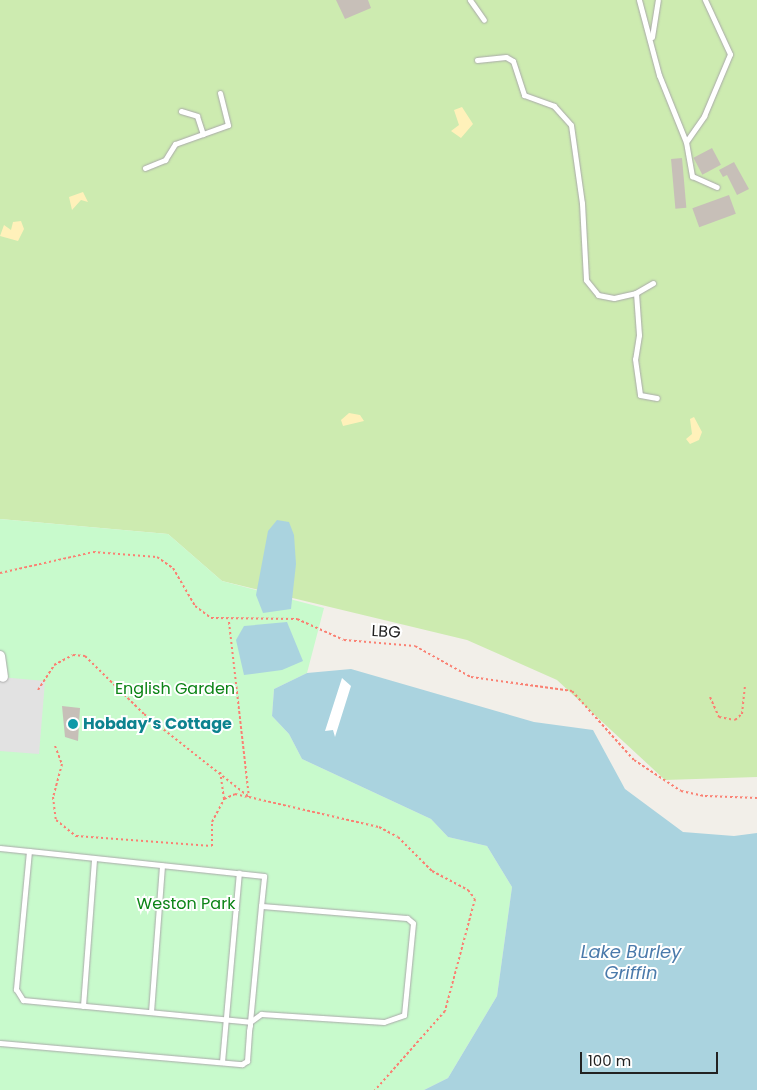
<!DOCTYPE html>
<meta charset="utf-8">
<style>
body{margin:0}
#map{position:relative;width:757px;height:1090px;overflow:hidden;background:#f2efe9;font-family:Poppins,sans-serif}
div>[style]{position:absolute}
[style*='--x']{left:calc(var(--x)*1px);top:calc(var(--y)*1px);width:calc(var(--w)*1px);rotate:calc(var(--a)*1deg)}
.grass>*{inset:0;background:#cdebb0}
.sand>*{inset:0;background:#fff1ba}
.park>*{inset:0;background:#c8facc}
.parking>*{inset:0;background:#e2e2e2}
.water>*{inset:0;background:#aad3df}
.pier>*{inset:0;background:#fff}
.building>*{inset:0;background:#c7bfb8;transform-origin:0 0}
.path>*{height:2px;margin-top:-1px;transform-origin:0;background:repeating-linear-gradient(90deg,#fa8072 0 2.5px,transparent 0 5px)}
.roads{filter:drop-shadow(0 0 1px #a9a9a9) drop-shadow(0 0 1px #a9a9a9)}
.service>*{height:5px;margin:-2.5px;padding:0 2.5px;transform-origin:2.5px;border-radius:2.5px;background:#fff}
.minor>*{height:10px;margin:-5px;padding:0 5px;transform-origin:5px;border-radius:5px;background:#fff}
.dots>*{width:14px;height:14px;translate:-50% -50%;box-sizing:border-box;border:2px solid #fff;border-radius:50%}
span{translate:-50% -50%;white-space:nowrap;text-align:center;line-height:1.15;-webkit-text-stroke:4px #fff;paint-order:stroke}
.street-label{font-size:16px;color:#222}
.park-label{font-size:16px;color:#0c8416}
.culture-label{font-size:16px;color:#0d838f;font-weight:700}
.left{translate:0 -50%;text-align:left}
.water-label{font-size:18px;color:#4a7aab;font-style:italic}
.scale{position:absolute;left:580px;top:1052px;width:138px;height:22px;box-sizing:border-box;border:2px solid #222;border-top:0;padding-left:6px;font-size:15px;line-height:18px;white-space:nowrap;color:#222;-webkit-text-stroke:4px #fff;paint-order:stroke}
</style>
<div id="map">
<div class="grass">
<div style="clip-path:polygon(0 0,757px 0,757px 777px,665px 780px,557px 680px,467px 640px,222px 581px,168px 534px,0 519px)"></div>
</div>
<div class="sand">
<div style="clip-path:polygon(462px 107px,473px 124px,461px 138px,451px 131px,459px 125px,454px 110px)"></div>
<div style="clip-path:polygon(83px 192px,88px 202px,81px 200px,72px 210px,69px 197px)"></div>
<div style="clip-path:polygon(21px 221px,24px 229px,18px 241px,0 236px,4px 225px,11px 230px,13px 222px)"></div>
<div style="clip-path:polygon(349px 413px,360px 415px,364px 421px,343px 426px,341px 420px)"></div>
<div style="clip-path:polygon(694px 417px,702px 432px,699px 440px,690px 444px,686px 439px,692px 434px,690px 419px)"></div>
</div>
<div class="park">
<div style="clip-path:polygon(0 519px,168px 534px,222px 581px,324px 608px,307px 673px,274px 689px,272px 716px,289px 734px,302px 759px,431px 819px,448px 837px,487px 846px,512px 887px,497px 996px,448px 1078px,424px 1090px,0 1090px)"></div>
</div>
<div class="parking">
<div style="clip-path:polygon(0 677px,45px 681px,39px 754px,0 751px)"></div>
</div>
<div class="water">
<div style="clip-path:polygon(277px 520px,289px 522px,294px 535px,296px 564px,291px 609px,263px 613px,256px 595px,268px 531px)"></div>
<div style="clip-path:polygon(287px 622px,303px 661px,282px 670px,244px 675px,236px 640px,244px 626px)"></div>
<div style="clip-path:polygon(351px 669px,534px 722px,593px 730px,625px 789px,683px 832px,734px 836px,757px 833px,757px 1090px,424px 1090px,448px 1078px,497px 996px,512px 887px,487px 846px,448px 837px,431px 819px,302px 759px,289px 734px,272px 716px,274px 689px,307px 673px)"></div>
</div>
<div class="pier">
<div style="clip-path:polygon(342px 678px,351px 686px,335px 737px,333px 730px,325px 731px)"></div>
</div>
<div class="building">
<div style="clip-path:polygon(336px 0,368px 0,371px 8px,345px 19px)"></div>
<div style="left:712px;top:148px;width:19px;height:21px;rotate:62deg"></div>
<div style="left:682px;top:158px;width:50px;height:11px;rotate:85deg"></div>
<div style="clip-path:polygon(734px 162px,749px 189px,737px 195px,727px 175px,723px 177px,719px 170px)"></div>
<div style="left:729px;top:195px;width:20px;height:39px;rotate:70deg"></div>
<div style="clip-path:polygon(62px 706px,80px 708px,78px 741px,65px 737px)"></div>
</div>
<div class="path">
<div style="--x:0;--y:573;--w:95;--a:-12.7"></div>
<div style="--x:93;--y:552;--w:64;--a:4.5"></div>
<div style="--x:157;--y:557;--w:19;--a:35"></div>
<div style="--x:173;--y:568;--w:44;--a:59.9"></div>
<div style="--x:195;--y:606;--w:20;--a:37"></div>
<div style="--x:211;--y:618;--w:86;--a:0.7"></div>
<div style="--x:297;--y:619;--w:51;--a:24.1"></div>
<div style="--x:344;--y:640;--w:71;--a:4.8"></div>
<div style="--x:415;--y:646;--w:64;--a:29"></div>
<div style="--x:471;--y:677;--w:102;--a:7.9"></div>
<div style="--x:572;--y:691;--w:93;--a:48.1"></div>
<div style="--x:634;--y:760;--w:56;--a:33.4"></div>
<div style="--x:681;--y:791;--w:25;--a:12"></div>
<div style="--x:705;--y:796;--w:52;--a:2.2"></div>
<div style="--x:229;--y:622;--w:176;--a:83.5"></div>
<div style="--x:249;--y:797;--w:133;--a:13"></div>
<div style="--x:379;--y:827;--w:21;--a:28"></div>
<div style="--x:398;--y:837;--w:48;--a:45"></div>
<div style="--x:432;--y:871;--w:41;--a:27.8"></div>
<div style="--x:468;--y:890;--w:11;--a:52"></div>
<div style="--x:475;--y:899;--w:116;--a:105"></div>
<div style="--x:445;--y:1011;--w:106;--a:131.5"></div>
<div style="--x:38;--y:690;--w:30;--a:-57"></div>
<div style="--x:54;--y:665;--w:21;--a:-28"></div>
<div style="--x:73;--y:655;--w:12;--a:5"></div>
<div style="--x:85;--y:656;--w:83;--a:44.5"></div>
<div style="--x:144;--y:714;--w:134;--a:38.3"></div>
<div style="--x:710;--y:697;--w:22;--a:66"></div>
<div style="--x:719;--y:717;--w:16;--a:11"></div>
<div style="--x:735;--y:720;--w:9;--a:-41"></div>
<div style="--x:742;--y:714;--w:29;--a:-84"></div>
<div style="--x:55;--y:746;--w:19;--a:69"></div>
<div style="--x:62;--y:764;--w:34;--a:105"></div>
<div style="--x:53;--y:797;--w:23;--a:83"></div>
<div style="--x:56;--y:820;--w:26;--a:39"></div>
<div style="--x:76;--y:836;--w:136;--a:4.2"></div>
<div style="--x:212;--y:846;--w:24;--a:-90"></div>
<div style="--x:212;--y:822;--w:26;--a:-62"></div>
<div style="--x:224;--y:799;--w:29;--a:-98"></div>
<div style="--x:224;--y:799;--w:12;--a:-24"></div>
<div style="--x:235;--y:794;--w:12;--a:14"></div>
</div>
<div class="roads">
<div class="service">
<div style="--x:470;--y:0;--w:24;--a:55"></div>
<div style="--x:639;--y:0;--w:78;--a:75.1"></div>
<div style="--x:659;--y:75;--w:72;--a:68.1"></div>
<div style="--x:686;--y:142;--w:35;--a:80"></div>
<div style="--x:692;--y:176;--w:27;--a:24"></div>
<div style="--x:652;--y:37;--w:37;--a:-81"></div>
<div style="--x:477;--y:60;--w:29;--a:-6"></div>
<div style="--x:506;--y:57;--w:8;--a:30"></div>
<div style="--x:513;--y:61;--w:36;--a:72"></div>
<div style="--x:524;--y:95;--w:32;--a:20"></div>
<div style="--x:554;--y:106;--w:25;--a:48"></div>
<div style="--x:571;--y:125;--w:79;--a:82"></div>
<div style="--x:582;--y:203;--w:77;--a:87"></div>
<div style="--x:586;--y:280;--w:19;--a:51"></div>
<div style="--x:598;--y:295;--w:16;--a:11"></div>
<div style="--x:614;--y:298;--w:23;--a:-13"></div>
<div style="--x:181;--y:111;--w:17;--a:17"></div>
<div style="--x:197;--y:116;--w:19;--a:72"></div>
<div style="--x:686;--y:142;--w:32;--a:-55"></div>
<div style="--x:704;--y:116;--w:67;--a:-67.2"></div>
<div style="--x:730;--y:54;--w:60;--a:-114.8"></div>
<div style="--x:145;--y:168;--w:22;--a:-22"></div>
<div style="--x:165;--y:160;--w:19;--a:-58"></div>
<div style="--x:175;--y:144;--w:56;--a:-19.7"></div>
<div style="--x:228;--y:125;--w:33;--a:-104"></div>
<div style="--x:653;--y:283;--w:20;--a:150"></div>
<div style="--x:636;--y:293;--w:42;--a:85.9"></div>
<div style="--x:639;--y:335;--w:24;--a:99"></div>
<div style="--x:635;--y:359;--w:36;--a:82"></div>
<div style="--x:640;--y:395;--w:17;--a:10"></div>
<div style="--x:0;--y:848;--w:29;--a:6"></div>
<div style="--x:83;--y:1006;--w:148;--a:-85.7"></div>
<div style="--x:151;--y:1012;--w:147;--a:-85.7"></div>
<div style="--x:0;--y:1043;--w:243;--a:5"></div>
<div style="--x:242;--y:1064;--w:6;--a:-31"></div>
<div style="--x:247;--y:1061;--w:30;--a:-86"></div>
<div style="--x:249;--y:1031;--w:6;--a:-81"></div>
<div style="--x:250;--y:1025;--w:3;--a:-90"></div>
<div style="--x:250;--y:1022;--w:117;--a:-84.6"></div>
<div style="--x:261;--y:906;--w:30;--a:-84"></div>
<div style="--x:264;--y:876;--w:236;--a:-173.9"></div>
<div style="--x:29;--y:851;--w:139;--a:95.4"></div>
<div style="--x:16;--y:989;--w:13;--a:58"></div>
<div style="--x:23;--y:1000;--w:228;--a:5.5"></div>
<div style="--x:250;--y:1022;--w:14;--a:-36"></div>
<div style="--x:261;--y:1014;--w:123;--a:3.7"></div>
<div style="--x:384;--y:1022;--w:21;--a:-19"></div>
<div style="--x:404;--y:1015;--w:92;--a:-84.4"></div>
<div style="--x:413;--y:923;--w:8;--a:-140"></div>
<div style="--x:407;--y:918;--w:146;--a:-175.3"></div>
<div style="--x:222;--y:1062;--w:190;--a:-84.9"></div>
</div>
<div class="minor">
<div style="--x:0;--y:656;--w:21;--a:82"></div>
</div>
</div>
<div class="dots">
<div style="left:73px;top:724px;background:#0f9aa8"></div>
</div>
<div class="street-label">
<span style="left:386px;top:632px;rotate:3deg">LBG</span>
</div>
<div class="park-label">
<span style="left:175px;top:689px">English Garden</span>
<span style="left:186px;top:904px">Weston Park</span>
</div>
<div class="culture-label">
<span class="left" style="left:83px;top:724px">Hobday’s Cottage</span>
</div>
<div class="water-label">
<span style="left:631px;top:963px">Lake Burley<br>Griffin</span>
</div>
<div class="scale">100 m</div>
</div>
